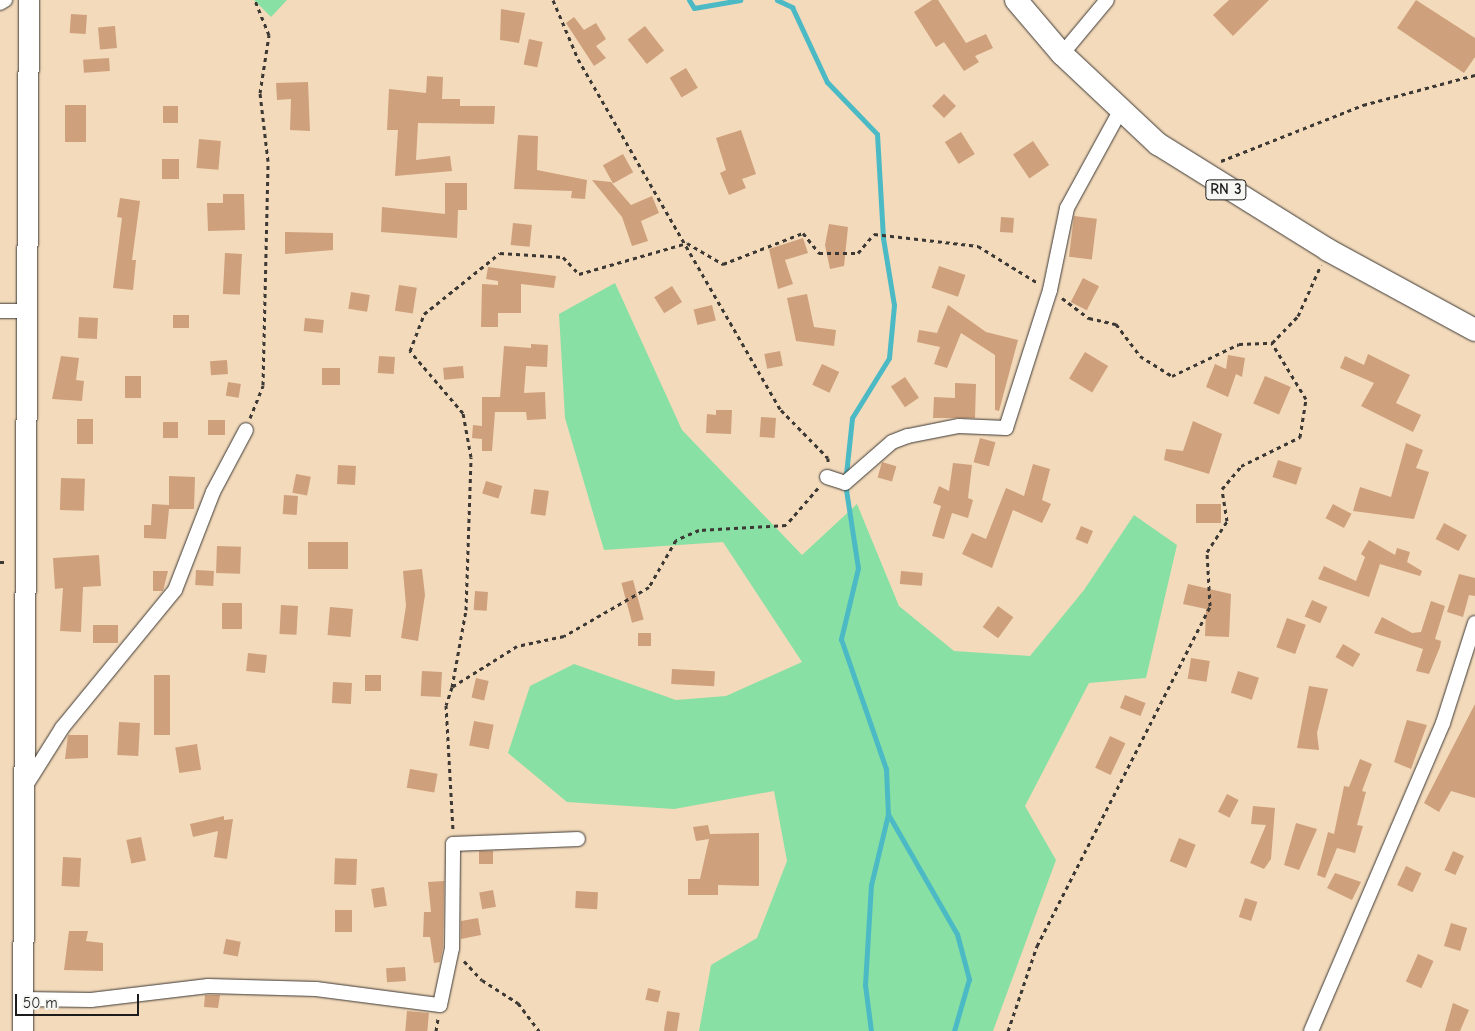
<!DOCTYPE html>
<style>
body{margin:0}
#map{position:relative;width:1475px;height:1031px;overflow:hidden;background:#f3dabb;font-family:"Comic Neue",sans-serif}
div>[style]{position:absolute}
[style*='--x']{left:calc(var(--x)*1px);top:calc(var(--y)*1px);width:calc(var(--w)*1px);rotate:calc(var(--a)*1deg)}
.green>*{inset:0;background:#89e0a4}
.stream>*{height:5px;margin:-2.5px;padding:0 2.5px;transform-origin:2.5px;border-radius:2.5px;background:#4cbac5}
.building>*{inset:0;background:#cfa07c;transform-origin:0 0}
.path>*{height:3px;margin-top:-1.5px;transform-origin:0;background:repeating-linear-gradient(90deg,#3c3834 0 4px,transparent 0 8px)}
.roads{filter:drop-shadow(0 0 1px #3c3834) drop-shadow(0 0 1px #3c3834)}
.minor>*{height:14px;margin:-7px;padding:0 7px;transform-origin:7px;border-radius:7px;background:#fff}
.secondary>*{height:20px;margin:-10px;padding:0 10px;transform-origin:10px;border-radius:10px;background:#fff}
.primary>*{height:22px;margin:-11px;padding:0 11px;transform-origin:11px;border-radius:11px;background:#fff}
span{translate:-50% -50%;white-space:nowrap;text-align:center;line-height:1.15;-webkit-text-stroke:5px #f6f6f2;paint-order:stroke}
.shield-label span{padding:1px 4px;background:#f6f6f2;border:1px solid;border-radius:4px;-webkit-text-stroke-width:0}
.shield-label{font-size:15px;color:#1c1c1c;font-weight:700}
.scale{position:absolute;left:15px;top:994px;width:124px;height:22px;box-sizing:border-box;border:2px solid #1c1c1c;border-top:0;padding-left:6px;font-size:15px;line-height:18px;white-space:nowrap;color:#1c1c1c;-webkit-text-stroke:4px #f6f6f2;paint-order:stroke}
</style>
<div id="map">
<div class="green">
<div style="clip-path:polygon(254px 0,287px 0,271px 17px)"></div>
<div style="clip-path:polygon(615px 283px,682px 430px,802px 555px,857px 504px,899px 606px,954px 651px,1030px 656px,1084px 590px,1134px 515px,1177px 545px,1146px 678px,1089px 683px,1025px 806px,1056px 860px,993px 1031px,699px 1031px,711px 965px,757px 938px,787px 861px,774px 791px,674px 809px,567px 802px,508px 753px,530px 686px,574px 664px,676px 700px,726px 696px,802px 662px,723px 542px,604px 550px,565px 418px,559px 314px)"></div>
</div>
<div class="stream">
<div style="--x:689;--y:0;--w:9;--a:58"></div>
<div style="--x:694;--y:8;--w:47;--a:-9.9"></div>
<div style="--x:777;--y:0;--w:17;--a:25"></div>
<div style="--x:792;--y:7;--w:83;--a:65"></div>
<div style="--x:827;--y:82;--w:72;--a:46.1"></div>
<div style="--x:877;--y:134;--w:104;--a:86.7"></div>
<div style="--x:883;--y:238;--w:68;--a:80.7"></div>
<div style="--x:894;--y:305;--w:53;--a:95.4"></div>
<div style="--x:889;--y:358;--w:70;--a:121.7"></div>
<div style="--x:852;--y:418;--w:65;--a:96.1"></div>
<div style="--x:845;--y:483;--w:86;--a:81.3"></div>
<div style="--x:858;--y:568;--w:73;--a:103.5"></div>
<div style="--x:841;--y:639;--w:138;--a:70.9"></div>
<div style="--x:886;--y:769;--w:45;--a:87.5"></div>
<div style="--x:888;--y:814;--w:138;--a:60.1"></div>
<div style="--x:957;--y:934;--w:47;--a:75.1"></div>
<div style="--x:969;--y:979;--w:54;--a:106.1"></div>
<div style="--x:871;--y:1031;--w:46;--a:-97.4"></div>
<div style="--x:865;--y:985;--w:100;--a:-86.6"></div>
<div style="--x:871;--y:885;--w:73;--a:-76.5"></div>
</div>
<div class="building">
<div style="clip-path:polygon(932px 0,938px 0,966px 43px,986px 34px,993px 48px,975px 56px,979px 62px,964px 71px,944px 42px,936px 47px,914px 12px)"></div>
<div style="clip-path:polygon(1229px 0,1269px 0,1233px 36px,1213px 15px)"></div>
<div style="clip-path:polygon(1416px 0,1475px 38px,1475px 57px,1464px 73px,1397px 28px)"></div>
<div style="clip-path:polygon(501px 9px,525px 13px,519px 43px,500px 40px)"></div>
<div style="left:71px;top:14px;width:16px;height:19px;rotate:4deg"></div>
<div style="clip-path:polygon(574px 17px,584px 30px,596px 23px,606px 39px,596px 46px,606px 58px,594px 66px,566px 23px)"></div>
<div style="left:115px;top:26px;width:22px;height:17px;rotate:85deg"></div>
<div style="left:645px;top:26px;width:31px;height:22px;rotate:52deg"></div>
<div style="left:529px;top:39px;width:14px;height:26px;rotate:12deg"></div>
<div style="left:109px;top:58px;width:13px;height:26px;rotate:86deg"></div>
<div style="left:686px;top:68px;width:23px;height:19px;rotate:59deg"></div>
<div style="clip-path:polygon(427px 76px,443px 77px,442px 99px,460px 99px,460px 106px,495px 106px,494px 124px,418px 123px,416px 160px,450px 156px,452px 171px,395px 176px,398px 130px,387px 130px,389px 89px,426px 93px)"></div>
<div style="clip-path:polygon(308px 82px,310px 131px,290px 130px,291px 99px,277px 100px,276px 83px)"></div>
<div style="left:944px;top:94px;width:17px;height:17px;rotate:45deg"></div>
<div style="left:65px;top:105px;width:21px;height:37px"></div>
<div style="left:163px;top:106px;width:15px;height:17px"></div>
<div style="clip-path:polygon(741px 130px,756px 174px,742px 179px,746px 188px,729px 195px,720px 173px,726px 170px,716px 138px)"></div>
<div style="left:961px;top:132px;width:26px;height:19px;rotate:58deg"></div>
<div style="clip-path:polygon(518px 135px,538px 136px,537px 170px,587px 180px,585px 199px,571px 198px,572px 191px,514px 189px)"></div>
<div style="left:199px;top:139px;width:22px;height:29px;rotate:5deg"></div>
<div style="left:1033px;top:141px;width:29px;height:24px;rotate:56deg"></div>
<div style="left:623px;top:154px;width:21px;height:23px;rotate:61deg"></div>
<div style="left:162px;top:159px;width:17px;height:20px"></div>
<div style="clip-path:polygon(592px 180px,611px 182px,631px 205px,652px 196px,659px 213px,641px 221px,648px 241px,632px 246px,622px 217px)"></div>
<div style="clip-path:polygon(445px 183px,467px 183px,467px 210px,458px 210px,457px 238px,381px 232px,382px 207px,445px 214px)"></div>
<div style="clip-path:polygon(223px 194px,244px 194px,245px 230px,208px 231px,207px 203px,223px 203px)"></div>
<div style="clip-path:polygon(120px 198px,140px 201px,132px 260px,136px 260px,133px 290px,113px 288px,122px 218px,117px 217px)"></div>
<div style="left:1074px;top:216px;width:23px;height:41px;rotate:7deg"></div>
<div style="left:1001px;top:217px;width:13px;height:15px;rotate:4deg"></div>
<div style="left:513px;top:223px;width:19px;height:22px;rotate:6deg"></div>
<div style="clip-path:polygon(829px 224px,848px 227px,844px 266px,830px 269px,825px 245px)"></div>
<div style="clip-path:polygon(285px 232px,333px 233px,333px 250px,285px 254px)"></div>
<div style="clip-path:polygon(803px 238px,808px 253px,785px 260px,793px 284px,778px 289px,769px 249px)"></div>
<div style="left:225px;top:253px;width:17px;height:41px;rotate:3deg"></div>
<div style="left:939px;top:266px;width:28px;height:23px;rotate:19deg"></div>
<div style="clip-path:polygon(488px 267px,556px 276px,554px 288px,521px 284px,521px 313px,498px 313px,498px 327px,481px 327px,482px 284px,498px 285px,498px 281px,486px 279px)"></div>
<div style="left:1083px;top:278px;width:18px;height:27px;rotate:27deg"></div>
<div style="left:399px;top:285px;width:18px;height:26px;rotate:9deg"></div>
<div style="left:672px;top:286px;width:19px;height:21px;rotate:58deg"></div>
<div style="left:351px;top:292px;width:19px;height:17px;rotate:9deg"></div>
<div style="clip-path:polygon(807px 294px,814px 327px,836px 330px,834px 346px,796px 341px,787px 298px)"></div>
<div style="left:712px;top:305px;width:16px;height:19px;rotate:76deg"></div>
<div style="clip-path:polygon(948px 305px,986px 332px,1018px 340px,999px 411px,995px 410px,995px 355px,961px 333px,947px 368px,934px 364px,940px 347px,917px 342px,919px 330px,937px 333px)"></div>
<div style="left:173px;top:315px;width:16px;height:13px"></div>
<div style="left:79px;top:317px;width:19px;height:21px;rotate:3deg"></div>
<div style="left:305px;top:318px;width:19px;height:13px;rotate:6deg"></div>
<div style="clip-path:polygon(531px 344px,548px 345px,547px 367px,526px 366px,524px 393px,545px 392px,546px 419px,527px 420px,526px 412px,495px 412px,492px 451px,482px 451px,482px 439px,472px 438px,473px 425px,482px 426px,482px 397px,500px 397px,504px 346px,531px 348px)"></div>
<div style="left:780px;top:351px;width:15px;height:16px;rotate:79deg"></div>
<div style="left:1085px;top:352px;width:27px;height:31px;rotate:31deg"></div>
<div style="clip-path:polygon(1368px 354px,1410px 375px,1396px 403px,1421px 415px,1413px 432px,1361px 406px,1374px 383px,1340px 368px,1345px 356px,1364px 365px)"></div>
<div style="clip-path:polygon(1228px 355px,1245px 358px,1242px 377px,1236px 374px,1228px 397px,1206px 387px,1215px 364px,1226px 369px)"></div>
<div style="clip-path:polygon(61px 356px,79px 358px,76px 380px,84px 381px,82px 401px,52px 399px)"></div>
<div style="left:379px;top:356px;width:16px;height:17px;rotate:4deg"></div>
<div style="left:227px;top:360px;width:14px;height:17px;rotate:86deg"></div>
<div style="left:822px;top:364px;width:19px;height:23px;rotate:25deg"></div>
<div style="left:463px;top:366px;width:12px;height:20px;rotate:85deg"></div>
<div style="left:322px;top:368px;width:18px;height:17px"></div>
<div style="left:125px;top:376px;width:16px;height:22px"></div>
<div style="left:1265px;top:376px;width:28px;height:30px;rotate:23deg"></div>
<div style="left:905px;top:377px;width:25px;height:17px;rotate:56deg"></div>
<div style="left:228px;top:382px;width:13px;height:14px;rotate:9deg"></div>
<div style="clip-path:polygon(955px 383px,976px 384px,975px 418px,933px 418px,934px 397px,955px 398px)"></div>
<div style="clip-path:polygon(716px 410px,732px 410px,731px 434px,706px 433px,707px 414px,716px 415px)"></div>
<div style="left:761px;top:417px;width:15px;height:20px;rotate:4deg"></div>
<div style="left:77px;top:419px;width:16px;height:25px"></div>
<div style="left:208px;top:420px;width:17px;height:15px"></div>
<div style="clip-path:polygon(1193px 421px,1222px 434px,1209px 474px,1164px 460px,1166px 449px,1183px 451px)"></div>
<div style="left:163px;top:422px;width:15px;height:16px"></div>
<div style="left:980px;top:438px;width:16px;height:25px;rotate:15deg"></div>
<div style="clip-path:polygon(1406px 443px,1423px 450px,1416px 468px,1429px 472px,1414px 519px,1353px 511px,1360px 487px,1391px 497px)"></div>
<div style="left:1278px;top:460px;width:25px;height:18px;rotate:18deg"></div>
<div style="left:882px;top:462px;width:15px;height:16px;rotate:16deg"></div>
<div style="clip-path:polygon(953px 463px,972px 465px,968px 498px,973px 500px,968px 518px,952px 513px,944px 539px,932px 536px,941px 506px,933px 503px,939px 486px,949px 491px)"></div>
<div style="clip-path:polygon(1033px 464px,1050px 469px,1042px 500px,1051px 504px,1042px 523px,1013px 510px,992px 568px,962px 554px,972px 533px,986px 539px,1006px 488px,1024px 496px)"></div>
<div style="left:338px;top:465px;width:18px;height:19px;rotate:3deg"></div>
<div style="left:296px;top:474px;width:15px;height:19px;rotate:11deg"></div>
<div style="clip-path:polygon(169px 476px,195px 477px,194px 509px,169px 509px,166px 539px,144px 538px,144px 525px,151px 525px,152px 504px,169px 505px)"></div>
<div style="left:61px;top:478px;width:24px;height:32px;rotate:2deg"></div>
<div style="left:486px;top:481px;width:17px;height:13px;rotate:17deg"></div>
<div style="left:534px;top:489px;width:15px;height:25px;rotate:8deg"></div>
<div style="left:284px;top:495px;width:14px;height:19px;rotate:4deg"></div>
<div style="left:1196px;top:504px;width:25px;height:19px"></div>
<div style="left:1333px;top:504px;width:21px;height:16px;rotate:28deg"></div>
<div style="left:1444px;top:523px;width:26px;height:18px;rotate:28deg"></div>
<div style="left:1081px;top:526px;width:13px;height:14px;rotate:23deg"></div>
<div style="clip-path:polygon(1369px 540px,1395px 555px,1397px 548px,1410px 552px,1407px 562px,1422px 571px,1420px 576px,1380px 564px,1369px 597px,1318px 579px,1324px 566px,1356px 581px,1365px 557px,1361px 554px)"></div>
<div style="left:348px;top:542px;width:27px;height:40px;rotate:90deg"></div>
<div style="left:217px;top:546px;width:24px;height:27px;rotate:2deg"></div>
<div style="clip-path:polygon(99px 555px,101px 586px,83px 587px,81px 632px,60px 631px,63px 588px,55px 589px,53px 558px)"></div>
<div style="clip-path:polygon(422px 569px,425px 595px,418px 641px,401px 638px,406px 606px,403px 571px)"></div>
<div style="left:196px;top:570px;width:18px;height:15px;rotate:3deg"></div>
<div style="clip-path:polygon(153px 571px,168px 571px,163px 591px,153px 591px)"></div>
<div style="left:901px;top:571px;width:22px;height:13px;rotate:5deg"></div>
<div style="clip-path:polygon(1459px 574px,1475px 578px,1475px 596px,1469px 595px,1463px 617px,1447px 612px)"></div>
<div style="left:633px;top:580px;width:41px;height:12px;rotate:75deg"></div>
<div style="clip-path:polygon(1188px 584px,1231px 594px,1229px 637px,1205px 636px,1206px 609px,1183px 604px)"></div>
<div style="left:475px;top:591px;width:13px;height:19px;rotate:4deg"></div>
<div style="left:1312px;top:600px;width:17px;height:18px;rotate:24deg"></div>
<div style="clip-path:polygon(1431px 601px,1445px 606px,1435px 639px,1441px 641px,1440px 647px,1429px 674px,1416px 671px,1423px 649px,1374px 633px,1382px 617px,1412px 633px,1421px 632px)"></div>
<div style="left:222px;top:603px;width:20px;height:26px"></div>
<div style="left:281px;top:605px;width:17px;height:29px;rotate:3deg"></div>
<div style="left:998px;top:606px;width:19px;height:26px;rotate:36deg"></div>
<div style="left:330px;top:607px;width:23px;height:28px;rotate:5deg"></div>
<div style="left:1287px;top:618px;width:20px;height:31px;rotate:20deg"></div>
<div style="left:118px;top:625px;width:18px;height:25px;rotate:90deg"></div>
<div style="left:638px;top:633px;width:13px;height:13px"></div>
<div style="left:1343px;top:644px;width:20px;height:15px;rotate:30deg"></div>
<div style="left:248px;top:653px;width:19px;height:18px;rotate:6deg"></div>
<div style="left:1191px;top:658px;width:19px;height:21px;rotate:9deg"></div>
<div style="left:672px;top:669px;width:43px;height:15px;rotate:3deg"></div>
<div style="left:422px;top:671px;width:20px;height:25px;rotate:3deg"></div>
<div style="left:1238px;top:671px;width:22px;height:23px;rotate:18deg"></div>
<div style="left:170px;top:675px;width:60px;height:16px;rotate:90deg"></div>
<div style="left:365px;top:675px;width:16px;height:16px"></div>
<div style="left:476px;top:678px;width:13px;height:20px;rotate:13deg"></div>
<div style="left:333px;top:682px;width:19px;height:21px;rotate:3deg"></div>
<div style="clip-path:polygon(1309px 686px,1328px 689px,1317px 733px,1319px 750px,1297px 748px)"></div>
<div style="left:1125px;top:695px;width:22px;height:14px;rotate:21deg"></div>
<div style="clip-path:polygon(1475px 704px,1475px 798px,1451px 791px,1439px 812px,1424px 803px)"></div>
<div style="clip-path:polygon(1407px 720px,1427px 725px,1411px 769px,1394px 762px)"></div>
<div style="left:474px;top:721px;width:20px;height:25px;rotate:11deg"></div>
<div style="left:119px;top:722px;width:21px;height:33px;rotate:3deg"></div>
<div style="clip-path:polygon(68px 735px,88px 735px,88px 758px,65px 759px)"></div>
<div style="left:1110px;top:736px;width:17px;height:35px;rotate:25deg"></div>
<div style="left:197px;top:744px;width:26px;height:22px;rotate:81deg"></div>
<div style="clip-path:polygon(1360px 759px,1372px 764px,1362px 791px,1366px 792px,1357px 825px,1363px 826px,1355px 853px,1337px 848px,1325px 878px,1317px 875px,1328px 832px,1334px 834px,1344px 786px,1349px 787px)"></div>
<div style="left:410px;top:769px;width:28px;height:19px;rotate:10deg"></div>
<div style="left:1227px;top:794px;width:13px;height:20px;rotate:27deg"></div>
<div style="clip-path:polygon(1253px 806px,1275px 808px,1271px 859px,1264px 869px,1250px 863px,1266px 825px,1251px 824px)"></div>
<div style="clip-path:polygon(224px 816px,224px 820px,233px 819px,227px 859px,214px 857px,218px 831px,193px 837px,190px 824px)"></div>
<div style="clip-path:polygon(1296px 823px,1317px 829px,1299px 870px,1284px 865px)"></div>
<div style="clip-path:polygon(708px 825px,710px 834px,759px 833px,759px 886px,718px 885px,718px 895px,688px 895px,688px 879px,700px 879px,709px 839px,696px 841px,693px 827px)"></div>
<div style="left:141px;top:837px;width:24px;height:15px;rotate:78deg"></div>
<div style="left:1179px;top:838px;width:18px;height:25px;rotate:22deg"></div>
<div style="left:493px;top:851px;width:13px;height:14px;rotate:90deg"></div>
<div style="left:1453px;top:851px;width:12px;height:21px;rotate:24deg"></div>
<div style="left:63px;top:857px;width:18px;height:29px;rotate:3deg"></div>
<div style="left:357px;top:859px;width:26px;height:22px;rotate:92deg"></div>
<div style="left:1406px;top:866px;width:17px;height:21px;rotate:25deg"></div>
<div style="clip-path:polygon(1335px 873px,1361px 882px,1352px 900px,1327px 888px)"></div>
<div style="clip-path:polygon(444px 881px,443px 947px,440px 962px,434px 963px,430px 937px,423px 937px,424px 912px,431px 912px,428px 882px)"></div>
<div style="left:384px;top:887px;width:19px;height:13px;rotate:81deg"></div>
<div style="left:493px;top:890px;width:17px;height:14px;rotate:80deg"></div>
<div style="left:576px;top:891px;width:22px;height:17px;rotate:3deg"></div>
<div style="left:1245px;top:898px;width:13px;height:20px;rotate:18deg"></div>
<div style="left:335px;top:910px;width:17px;height:22px"></div>
<div style="clip-path:polygon(478px 918px,481px 935px,461px 939px,461px 921px)"></div>
<div style="left:1451px;top:923px;width:17px;height:24px;rotate:17deg"></div>
<div style="clip-path:polygon(69px 931px,88px 931px,86px 941px,103px 943px,103px 971px,64px 970px)"></div>
<div style="left:226px;top:939px;width:15px;height:15px;rotate:11deg"></div>
<div style="left:1418px;top:954px;width:17px;height:30px;rotate:24deg"></div>
<div style="left:405px;top:967px;width:14px;height:19px;rotate:86deg"></div>
<div style="left:648px;top:988px;width:13px;height:12px;rotate:13deg"></div>
<div style="clip-path:polygon(205px 995px,220px 995px,218px 1008px,204px 1007px)"></div>
<div style="clip-path:polygon(1453px 1003px,1469px 1010px,1460px 1031px,1445px 1031px)"></div>
<div style="left:407px;top:1011px;width:22px;height:20px;rotate:5deg"></div>
<div style="left:667px;top:1011px;width:13px;height:20px;rotate:9deg"></div>
</div>
<div class="path">
<div style="--x:553;--y:0;--w:64;--a:67"></div>
<div style="--x:578;--y:59;--w:405;--a:60"></div>
<div style="--x:781;--y:410;--w:67;--a:45.6"></div>
<div style="--x:828;--y:458;--w:5;--a:90"></div>
<div style="--x:1221;--y:161;--w:153;--a:-21.5"></div>
<div style="--x:1363;--y:105;--w:116;--a:-15"></div>
<div style="--x:1062;--y:298;--w:34;--a:37"></div>
<div style="--x:1089;--y:318;--w:28;--a:13"></div>
<div style="--x:1116;--y:324;--w:40;--a:53"></div>
<div style="--x:1140;--y:356;--w:38;--a:32"></div>
<div style="--x:1172;--y:376;--w:74;--a:-25.5"></div>
<div style="--x:1239;--y:344;--w:33;--a:-2"></div>
<div style="--x:250;--y:418;--w:35;--a:-68"></div>
<div style="--x:263;--y:385;--w:224;--a:-88.7"></div>
<div style="--x:268;--y:161;--w:68;--a:-96.7"></div>
<div style="--x:260;--y:93;--w:59;--a:-81.2"></div>
<div style="--x:269;--y:35;--w:38;--a:-112"></div>
<div style="--x:818;--y:488;--w:49;--a:130.9"></div>
<div style="--x:786;--y:525;--w:87;--a:176.7"></div>
<div style="--x:699;--y:530;--w:25;--a:157"></div>
<div style="--x:676;--y:540;--w:54;--a:119.9"></div>
<div style="--x:649;--y:587;--w:98;--a:150"></div>
<div style="--x:564;--y:636;--w:48;--a:168"></div>
<div style="--x:517;--y:646;--w:77;--a:147.8"></div>
<div style="--x:452;--y:687;--w:78;--a:-79.7"></div>
<div style="--x:466;--y:610;--w:153;--a:-88.1"></div>
<div style="--x:471;--y:457;--w:45;--a:-100.3"></div>
<div style="--x:463;--y:413;--w:82;--a:-130.5"></div>
<div style="--x:410;--y:351;--w:40;--a:-69"></div>
<div style="--x:424;--y:314;--w:97;--a:-38.8"></div>
<div style="--x:500;--y:253;--w:63;--a:3.6"></div>
<div style="--x:563;--y:257;--w:23;--a:47"></div>
<div style="--x:579;--y:274;--w:112;--a:-16"></div>
<div style="--x:687;--y:243;--w:42;--a:30.3"></div>
<div style="--x:723;--y:264;--w:86;--a:-21.2"></div>
<div style="--x:803;--y:233;--w:26;--a:51"></div>
<div style="--x:819;--y:253;--w:39;--a:0"></div>
<div style="--x:858;--y:253;--w:25;--a:-50"></div>
<div style="--x:874;--y:234;--w:105;--a:6.6"></div>
<div style="--x:978;--y:246;--w:70;--a:31.7"></div>
<div style="--x:0;--y:562;--w:8;--a:0"></div>
<div style="--x:452;--y:687;--w:19;--a:108"></div>
<div style="--x:446;--y:705;--w:125;--a:86.8"></div>
<div style="--x:464;--y:961;--w:26;--a:47"></div>
<div style="--x:482;--y:980;--w:43;--a:32.6"></div>
<div style="--x:518;--y:1003;--w:35;--a:53"></div>
<div style="--x:436;--y:1031;--w:13;--a:-81"></div>
<div style="--x:1008;--y:1031;--w:90;--a:-71.2"></div>
<div style="--x:1037;--y:946;--w:381;--a:-63"></div>
<div style="--x:1210;--y:606;--w:54;--a:-93.2"></div>
<div style="--x:1207;--y:552;--w:37;--a:-57"></div>
<div style="--x:1227;--y:521;--w:32;--a:-99"></div>
<div style="--x:1222;--y:489;--w:30;--a:-50"></div>
<div style="--x:1241;--y:466;--w:66;--a:-26.2"></div>
<div style="--x:1300;--y:437;--w:38;--a:-81"></div>
<div style="--x:1306;--y:399;--w:66;--a:-121.3"></div>
<div style="--x:1272;--y:343;--w:37;--a:-46"></div>
<div style="--x:1298;--y:316;--w:56;--a:-65.7"></div>
</div>
<div class="roads">
<div class="minor">
<div style="--x:0;--y:3;--w:6;--a:-31"></div>
<div style="--x:1062;--y:54;--w:70;--a:-50.2"></div>
<div style="--x:0;--y:311;--w:25;--a:0"></div>
<div style="--x:827;--y:477;--w:19;--a:18"></div>
<div style="--x:845;--y:483;--w:62;--a:-41.1"></div>
<div style="--x:892;--y:442;--w:17;--a:-21"></div>
<div style="--x:908;--y:436;--w:52;--a:-11.1"></div>
<div style="--x:959;--y:426;--w:47;--a:2.4"></div>
<div style="--x:1006;--y:428;--w:145;--a:-72.3"></div>
<div style="--x:1050;--y:290;--w:84;--a:-78.3"></div>
<div style="--x:1067;--y:208;--w:111;--a:-61.3"></div>
<div style="--x:28;--y:782;--w:64;--a:-57.8"></div>
<div style="--x:62;--y:728;--w:178;--a:-50.7"></div>
<div style="--x:175;--y:590;--w:105;--a:-68.8"></div>
<div style="--x:213;--y:492;--w:70;--a:-62"></div>
<div style="--x:23;--y:999;--w:68;--a:0.8"></div>
<div style="--x:91;--y:1000;--w:118;--a:-6.8"></div>
<div style="--x:208;--y:986;--w:108;--a:1.6"></div>
<div style="--x:316;--y:989;--w:125;--a:7.4"></div>
<div style="--x:440;--y:1005;--w:58;--a:-78.1"></div>
<div style="--x:452;--y:948;--w:104;--a:-89.4"></div>
<div style="--x:453;--y:844;--w:125;--a:-2.3"></div>
<div style="--x:1311;--y:1031;--w:335;--a:-66.8"></div>
<div style="--x:1443;--y:723;--w:105;--a:-72.3"></div>
</div>
<div class="secondary">
<div style="--x:23;--y:1031;--w:1031;--a:-89.67"></div>
</div>
<div class="primary">
<div style="--x:1016;--y:0;--w:71;--a:49.6"></div>
<div style="--x:1062;--y:54;--w:132;--a:43.2"></div>
<div style="--x:1158;--y:144;--w:200;--a:31.9"></div>
<div style="--x:1328;--y:250;--w:167;--a:28.6"></div>
</div>
</div>
<div class="shield-label">
<span style="left:1226px;top:190px">RN 3</span>
</div>
<div class="scale">50 m</div>
</div>
